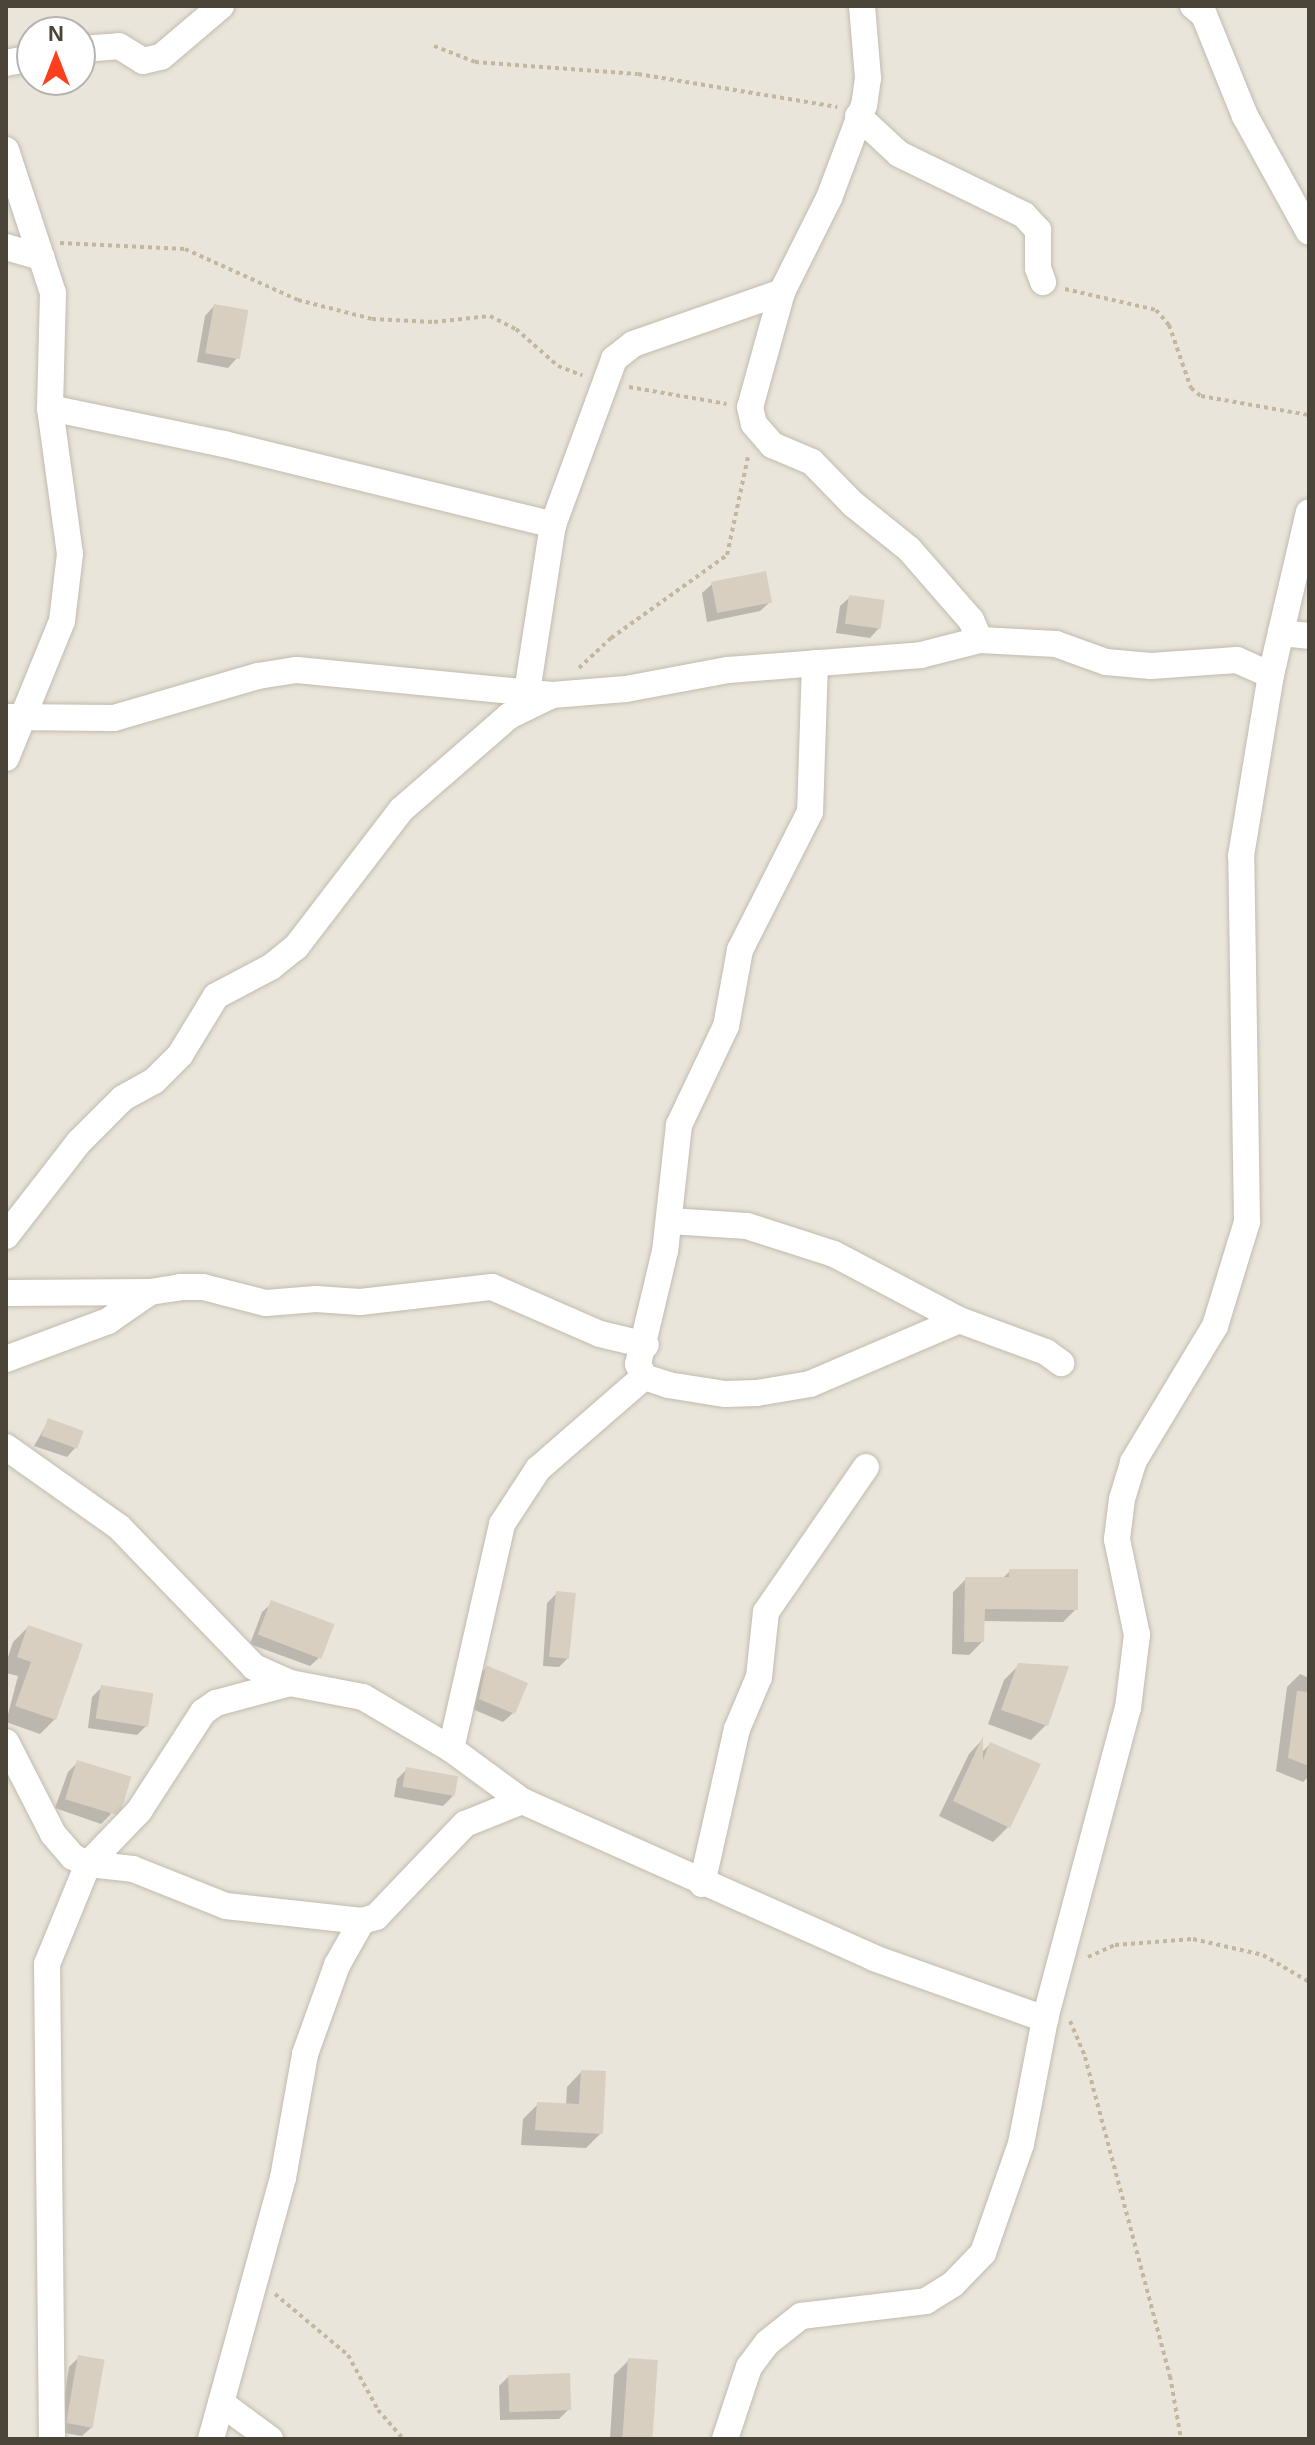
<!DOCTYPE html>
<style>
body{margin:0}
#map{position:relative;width:1315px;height:2445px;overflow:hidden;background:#f6f3ec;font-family:Arial,sans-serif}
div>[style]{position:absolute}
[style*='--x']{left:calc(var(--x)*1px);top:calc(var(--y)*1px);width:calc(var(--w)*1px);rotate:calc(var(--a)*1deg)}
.residential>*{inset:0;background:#eae5da}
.shadow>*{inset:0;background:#0003}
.building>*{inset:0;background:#d8cfc1;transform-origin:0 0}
.path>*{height:4px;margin-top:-2px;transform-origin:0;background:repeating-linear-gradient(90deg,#c4b79f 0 4px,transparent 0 8px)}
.roads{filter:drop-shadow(0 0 2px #c2bbae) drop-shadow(0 0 2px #c2bbae)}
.street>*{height:26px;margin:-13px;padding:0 13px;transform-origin:13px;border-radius:13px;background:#fff}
span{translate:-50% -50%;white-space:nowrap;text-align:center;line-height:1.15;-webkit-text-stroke:8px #fff;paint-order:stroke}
.frame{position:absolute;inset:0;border:8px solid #4b4439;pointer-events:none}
.north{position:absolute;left:16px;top:16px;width:80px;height:80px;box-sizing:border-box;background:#fff;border:2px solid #b7b4b0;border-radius:50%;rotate:0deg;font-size:22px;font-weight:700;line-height:32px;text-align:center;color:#4b4439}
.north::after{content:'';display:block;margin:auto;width:28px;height:36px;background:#fc3f1d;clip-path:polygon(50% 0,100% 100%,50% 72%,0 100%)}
</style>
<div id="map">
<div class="residential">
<div style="clip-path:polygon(evenodd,6px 6px,1309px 6px,1309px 2439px,6px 2439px,6px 6px,32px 32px,80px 32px,80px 80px,32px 80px,32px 32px)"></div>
</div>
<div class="shadow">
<div style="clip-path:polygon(214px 306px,237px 358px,228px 368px,197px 362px,205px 316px)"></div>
<div style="clip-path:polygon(712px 584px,770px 602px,760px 611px,707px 622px,702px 593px)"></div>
<div style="clip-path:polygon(850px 597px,879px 628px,870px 638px,836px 633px,840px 606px)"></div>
<div style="clip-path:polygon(49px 1420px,76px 1447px,67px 1457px,34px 1446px)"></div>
<div style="clip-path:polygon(1010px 1571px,1076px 1609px,1063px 1622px,983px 1621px,982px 1642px,969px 1655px,952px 1654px,953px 1592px,966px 1579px,1002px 1579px)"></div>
<div style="clip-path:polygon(557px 1593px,569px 1657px,559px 1667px,543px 1666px,547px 1603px)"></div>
<div style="clip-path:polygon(272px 1603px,320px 1657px,310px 1666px,250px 1644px,262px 1612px)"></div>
<div style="clip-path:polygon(28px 1627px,55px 1719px,40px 1734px,6px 1722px,18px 1676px,6px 1673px,6px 1663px,13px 1642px)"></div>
<div style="clip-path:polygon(1019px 1665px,1046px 1725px,1031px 1740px,988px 1724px,1004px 1680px)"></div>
<div style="clip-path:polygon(487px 1667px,513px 1713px,503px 1722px,470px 1708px,477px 1677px)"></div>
<div style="clip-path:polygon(1300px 1674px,1309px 1678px,1309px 1776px,1303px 1782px,1276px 1771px,1287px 1687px)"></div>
<div style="clip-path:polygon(102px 1687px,146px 1726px,137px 1735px,88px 1728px,92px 1697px)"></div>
<div style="clip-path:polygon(981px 1741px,981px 1753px,990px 1744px,1008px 1827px,993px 1842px,939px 1816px,969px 1754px)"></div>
<div style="clip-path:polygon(78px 1762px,111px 1814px,101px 1824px,55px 1808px,68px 1772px)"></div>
<div style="clip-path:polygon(407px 1769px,453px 1796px,443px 1806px,394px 1797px,397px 1779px)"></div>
<div style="clip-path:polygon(581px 2072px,601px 2133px,586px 2148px,521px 2145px,523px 2119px,538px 2104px,566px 2106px,567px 2087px)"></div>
<div style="clip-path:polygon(79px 2357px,92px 2427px,82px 2436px,59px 2432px,69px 2367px)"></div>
<div style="clip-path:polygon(629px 2360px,650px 2439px,610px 2439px,614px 2375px)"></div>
<div style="clip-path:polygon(509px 2376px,569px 2409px,559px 2419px,500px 2420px,499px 2386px)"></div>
</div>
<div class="building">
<div style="left:214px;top:304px;width:35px;height:50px;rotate:10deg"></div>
<div style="left:766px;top:571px;width:32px;height:56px;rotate:79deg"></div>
<div style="left:849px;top:595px;width:36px;height:29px;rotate:8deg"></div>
<div style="left:48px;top:1418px;width:38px;height:19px;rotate:20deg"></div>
<div style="clip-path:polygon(1009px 1569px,1078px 1569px,1078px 1610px,985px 1609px,984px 1642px,964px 1642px,965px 1577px,1009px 1577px)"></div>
<div style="left:556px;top:1591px;width:20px;height:66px;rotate:6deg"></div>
<div style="left:271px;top:1600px;width:68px;height:37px;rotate:21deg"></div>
<div style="clip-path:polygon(28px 1625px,83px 1644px,56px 1720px,15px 1706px,31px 1662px,17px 1657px)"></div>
<div style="clip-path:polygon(1018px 1663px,1069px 1666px,1048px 1726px,1001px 1710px)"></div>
<div style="clip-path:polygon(486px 1665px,528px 1683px,515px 1714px,479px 1699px)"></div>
<div style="left:101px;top:1685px;width:53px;height:34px;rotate:9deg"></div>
<div style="clip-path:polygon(1297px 1691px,1309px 1692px,1309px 1766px,1288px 1758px)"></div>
<div style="clip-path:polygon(983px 1736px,983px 1760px,990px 1742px,1041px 1764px,1010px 1828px,953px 1801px)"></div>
<div style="left:77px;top:1760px;width:57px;height:41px;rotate:17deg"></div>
<div style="left:406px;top:1767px;width:53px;height:20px;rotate:10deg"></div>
<div style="clip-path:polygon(581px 2070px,606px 2071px,603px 2134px,535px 2130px,537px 2102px,579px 2104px)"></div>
<div style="left:78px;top:2355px;width:27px;height:69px;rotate:10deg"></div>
<div style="left:628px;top:2358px;width:30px;height:81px;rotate:4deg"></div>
<div style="left:570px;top:2373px;width:37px;height:62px;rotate:88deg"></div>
</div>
<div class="path">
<div style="--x:434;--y:46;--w:44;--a:21.3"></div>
<div style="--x:475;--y:62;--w:163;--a:4.2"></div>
<div style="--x:638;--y:74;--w:202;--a:9.4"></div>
<div style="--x:60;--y:243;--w:125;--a:2.7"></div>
<div style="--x:185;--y:249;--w:124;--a:24.3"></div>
<div style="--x:298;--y:300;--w:76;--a:14.4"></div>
<div style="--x:372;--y:319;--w:62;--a:2.8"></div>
<div style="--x:434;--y:322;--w:56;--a:-6.1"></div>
<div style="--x:490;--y:316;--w:29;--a:27"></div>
<div style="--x:516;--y:329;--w:56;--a:41.4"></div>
<div style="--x:558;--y:366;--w:26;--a:21"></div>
<div style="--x:1065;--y:289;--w:93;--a:13"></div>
<div style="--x:1156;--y:310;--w:20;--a:49"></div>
<div style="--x:1169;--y:325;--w:67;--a:70.8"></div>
<div style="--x:1191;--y:388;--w:13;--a:39"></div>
<div style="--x:1201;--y:396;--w:110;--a:10"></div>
<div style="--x:629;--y:387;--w:99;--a:9.8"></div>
<div style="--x:579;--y:668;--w:44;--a:-43.2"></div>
<div style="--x:611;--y:638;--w:143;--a:-35.6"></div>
<div style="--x:727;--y:555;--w:100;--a:-77.9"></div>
<div style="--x:1088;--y:1957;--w:30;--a:-24"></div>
<div style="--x:1115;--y:1945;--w:78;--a:-4.4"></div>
<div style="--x:1193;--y:1939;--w:72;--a:12.9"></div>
<div style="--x:1263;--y:1955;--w:53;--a:30.4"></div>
<div style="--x:1070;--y:2021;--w:39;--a:67"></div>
<div style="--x:1085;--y:2057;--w:330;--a:75.1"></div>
<div style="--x:1170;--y:2376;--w:64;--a:80.1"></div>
<div style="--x:275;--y:2294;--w:95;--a:39.9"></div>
<div style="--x:348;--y:2355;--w:63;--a:61.4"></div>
<div style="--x:378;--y:2410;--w:38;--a:49"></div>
</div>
<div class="roads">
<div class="street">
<div style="--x:862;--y:6;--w:72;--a:85.2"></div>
<div style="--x:868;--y:78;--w:27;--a:98"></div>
<div style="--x:864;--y:105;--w:99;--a:110.6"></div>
<div style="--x:829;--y:198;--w:105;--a:116.6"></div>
<div style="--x:782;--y:292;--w:119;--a:105.5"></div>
<div style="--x:750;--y:407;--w:17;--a:77"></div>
<div style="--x:754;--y:424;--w:28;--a:49"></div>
<div style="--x:772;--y:445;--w:43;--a:23"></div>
<div style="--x:812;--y:462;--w:59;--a:45.7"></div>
<div style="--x:853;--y:504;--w:72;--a:38.8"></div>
<div style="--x:909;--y:549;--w:94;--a:48.9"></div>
<div style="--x:971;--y:620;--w:22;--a:66"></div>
<div style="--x:1193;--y:6;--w:14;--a:39"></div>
<div style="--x:1204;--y:15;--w:109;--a:67.9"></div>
<div style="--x:1245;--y:116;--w:132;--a:61.1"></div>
<div style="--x:80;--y:49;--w:39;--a:-4"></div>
<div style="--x:119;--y:46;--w:28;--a:32"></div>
<div style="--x:143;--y:61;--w:18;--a:-13"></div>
<div style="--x:161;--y:57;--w:79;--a:-40.4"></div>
<div style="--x:6;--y:63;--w:26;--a:-11"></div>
<div style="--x:858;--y:116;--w:56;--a:42.8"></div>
<div style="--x:899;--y:154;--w:139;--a:26"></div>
<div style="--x:1024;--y:215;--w:21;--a:47"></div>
<div style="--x:1038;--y:230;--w:38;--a:90"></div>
<div style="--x:1038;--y:268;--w:15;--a:70"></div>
<div style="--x:6;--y:150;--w:151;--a:71.8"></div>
<div style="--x:53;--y:293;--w:115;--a:91.5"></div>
<div style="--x:50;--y:408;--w:147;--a:82.2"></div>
<div style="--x:70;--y:554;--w:67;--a:96.8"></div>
<div style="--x:62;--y:621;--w:148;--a:112.2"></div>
<div style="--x:6;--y:247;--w:37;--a:16"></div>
<div style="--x:50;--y:408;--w:178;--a:11.7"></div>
<div style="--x:224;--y:444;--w:339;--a:13.8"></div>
<div style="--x:1281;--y:633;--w:28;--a:6"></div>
<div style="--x:815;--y:663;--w:149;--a:91.9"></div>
<div style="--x:810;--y:812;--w:155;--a:116.9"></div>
<div style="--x:740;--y:950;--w:77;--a:100.4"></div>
<div style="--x:726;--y:1026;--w:110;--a:115.4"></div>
<div style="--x:679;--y:1125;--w:127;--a:96.3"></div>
<div style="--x:665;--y:1251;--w:116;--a:103.4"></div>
<div style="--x:638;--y:1364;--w:14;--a:65"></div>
<div style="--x:644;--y:1377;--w:25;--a:18"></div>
<div style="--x:668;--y:1385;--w:58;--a:9"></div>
<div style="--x:725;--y:1394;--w:32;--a:-2"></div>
<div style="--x:757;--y:1393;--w:54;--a:-9.6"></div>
<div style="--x:810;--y:1384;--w:162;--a:-23.2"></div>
<div style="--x:527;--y:692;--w:169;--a:-81.2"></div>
<div style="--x:553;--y:525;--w:177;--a:-69.8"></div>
<div style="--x:614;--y:359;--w:24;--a:-38"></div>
<div style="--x:633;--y:344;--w:158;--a:-19.2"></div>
<div style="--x:6;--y:717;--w:108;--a:0.5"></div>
<div style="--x:114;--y:718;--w:150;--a:-16.3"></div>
<div style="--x:258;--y:676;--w:39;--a:-9"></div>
<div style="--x:297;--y:670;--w:256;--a:5.6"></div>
<div style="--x:552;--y:695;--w:74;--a:-4.6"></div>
<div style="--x:626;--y:689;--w:104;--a:-10.6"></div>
<div style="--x:728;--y:670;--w:194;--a:-4.4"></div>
<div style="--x:921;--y:655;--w:61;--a:-14.3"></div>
<div style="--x:980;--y:640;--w:76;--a:3"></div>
<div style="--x:1056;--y:644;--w:53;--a:19.8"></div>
<div style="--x:1106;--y:662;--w:45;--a:5.1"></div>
<div style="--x:1151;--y:666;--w:86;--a:-4"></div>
<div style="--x:1237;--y:660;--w:37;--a:24"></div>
<div style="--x:670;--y:1221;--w:77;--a:3.7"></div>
<div style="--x:747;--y:1226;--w:91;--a:17.8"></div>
<div style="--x:834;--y:1254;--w:141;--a:27.8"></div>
<div style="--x:959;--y:1320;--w:93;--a:20.2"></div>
<div style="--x:1046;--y:1352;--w:19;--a:36"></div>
<div style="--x:6;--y:1236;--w:119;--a:-52.2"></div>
<div style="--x:79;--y:1142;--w:62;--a:-45"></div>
<div style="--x:123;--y:1098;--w:35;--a:-29"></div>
<div style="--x:154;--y:1081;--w:37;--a:-45"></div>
<div style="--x:180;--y:1055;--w:69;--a:-58.6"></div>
<div style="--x:216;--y:996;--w:62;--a:-27.8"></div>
<div style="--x:271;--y:967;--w:32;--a:-39"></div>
<div style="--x:296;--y:947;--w:173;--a:-52.5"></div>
<div style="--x:401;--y:810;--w:143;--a:-41"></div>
<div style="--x:509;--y:716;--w:48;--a:-26"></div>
<div style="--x:6;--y:1293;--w:144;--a:-0.4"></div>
<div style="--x:6;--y:1359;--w:109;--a:-20.4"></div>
<div style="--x:108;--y:1321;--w:51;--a:-34.6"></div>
<div style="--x:150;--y:1292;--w:30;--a:-9"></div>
<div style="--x:180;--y:1287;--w:23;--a:0"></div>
<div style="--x:203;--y:1287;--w:65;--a:14.3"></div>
<div style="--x:266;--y:1303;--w:50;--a:-4.6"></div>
<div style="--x:316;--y:1299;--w:44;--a:3.9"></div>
<div style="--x:360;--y:1302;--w:133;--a:-6.5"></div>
<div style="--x:492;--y:1287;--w:118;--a:23.5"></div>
<div style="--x:600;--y:1334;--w:47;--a:13.4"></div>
<div style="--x:6;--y:1447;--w:138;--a:35.3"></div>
<div style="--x:119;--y:1527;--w:194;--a:46"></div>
<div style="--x:254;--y:1667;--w:39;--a:24"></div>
<div style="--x:290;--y:1683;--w:74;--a:10.9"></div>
<div style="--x:363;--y:1697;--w:102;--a:30.6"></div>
<div style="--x:451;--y:1749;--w:88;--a:36.2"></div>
<div style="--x:522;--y:1801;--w:385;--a:24"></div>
<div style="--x:874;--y:1958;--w:182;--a:19.6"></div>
<div style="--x:6;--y:1742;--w:103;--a:62.9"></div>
<div style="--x:53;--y:1834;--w:30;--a:49"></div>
<div style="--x:73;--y:1857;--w:17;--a:25"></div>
<div style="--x:88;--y:1864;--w:45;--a:6.3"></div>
<div style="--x:133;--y:1869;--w:100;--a:21.7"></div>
<div style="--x:226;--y:1906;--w:137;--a:6.3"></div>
<div style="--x:362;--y:1921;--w:15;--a:-16"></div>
<div style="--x:376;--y:1917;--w:129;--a:-46.3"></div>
<div style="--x:465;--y:1824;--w:61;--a:-22"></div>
<div style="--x:451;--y:1749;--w:231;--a:-77.2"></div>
<div style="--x:502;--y:1524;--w:66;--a:-56.8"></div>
<div style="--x:538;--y:1469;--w:140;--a:-41"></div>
<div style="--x:702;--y:1884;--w:159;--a:-77.3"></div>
<div style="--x:737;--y:1729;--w:56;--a:-67.1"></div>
<div style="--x:759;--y:1677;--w:65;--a:-83.9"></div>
<div style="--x:766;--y:1612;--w:176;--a:-55.4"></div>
<div style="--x:221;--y:2403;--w:61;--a:36.3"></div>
<div style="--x:52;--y:2439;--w:475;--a:-90.6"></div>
<div style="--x:47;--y:1964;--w:108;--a:-67.7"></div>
<div style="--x:88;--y:1864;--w:74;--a:-46.1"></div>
<div style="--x:139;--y:1811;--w:118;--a:-57.1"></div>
<div style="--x:203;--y:1712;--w:16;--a:-35"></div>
<div style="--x:216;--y:1703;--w:77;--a:-15.1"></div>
<div style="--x:211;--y:2439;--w:271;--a:-74.6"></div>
<div style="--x:283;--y:2178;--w:126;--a:-79.9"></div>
<div style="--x:305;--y:2054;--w:95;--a:-70.2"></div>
<div style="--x:337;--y:1965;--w:51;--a:-60.4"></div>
<div style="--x:725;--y:2439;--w:76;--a:-71.6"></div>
<div style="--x:749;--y:2367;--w:30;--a:-53"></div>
<div style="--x:767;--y:2343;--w:43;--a:-38.5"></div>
<div style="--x:801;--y:2316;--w:126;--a:-6.8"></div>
<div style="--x:926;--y:2301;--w:32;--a:-32"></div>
<div style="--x:953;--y:2284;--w:43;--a:-45.9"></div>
<div style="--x:983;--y:2253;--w:115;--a:-70.8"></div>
<div style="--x:1021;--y:2144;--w:127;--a:-79.1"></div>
<div style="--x:1045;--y:2019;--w:322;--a:-75.1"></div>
<div style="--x:1128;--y:1708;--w:74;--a:-83"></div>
<div style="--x:1137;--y:1635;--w:98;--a:-101.8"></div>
<div style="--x:1117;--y:1539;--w:40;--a:-82.9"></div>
<div style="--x:1122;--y:1499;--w:39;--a:-73"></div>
<div style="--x:1133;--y:1462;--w:159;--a:-58.9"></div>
<div style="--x:1215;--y:1326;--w:109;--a:-72.9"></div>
<div style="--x:1247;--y:1222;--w:366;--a:-90.9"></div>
<div style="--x:1241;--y:856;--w:183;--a:-80.6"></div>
<div style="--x:1271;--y:675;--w:167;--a:-76.9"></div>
</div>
</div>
<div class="frame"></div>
<div class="north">N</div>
</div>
